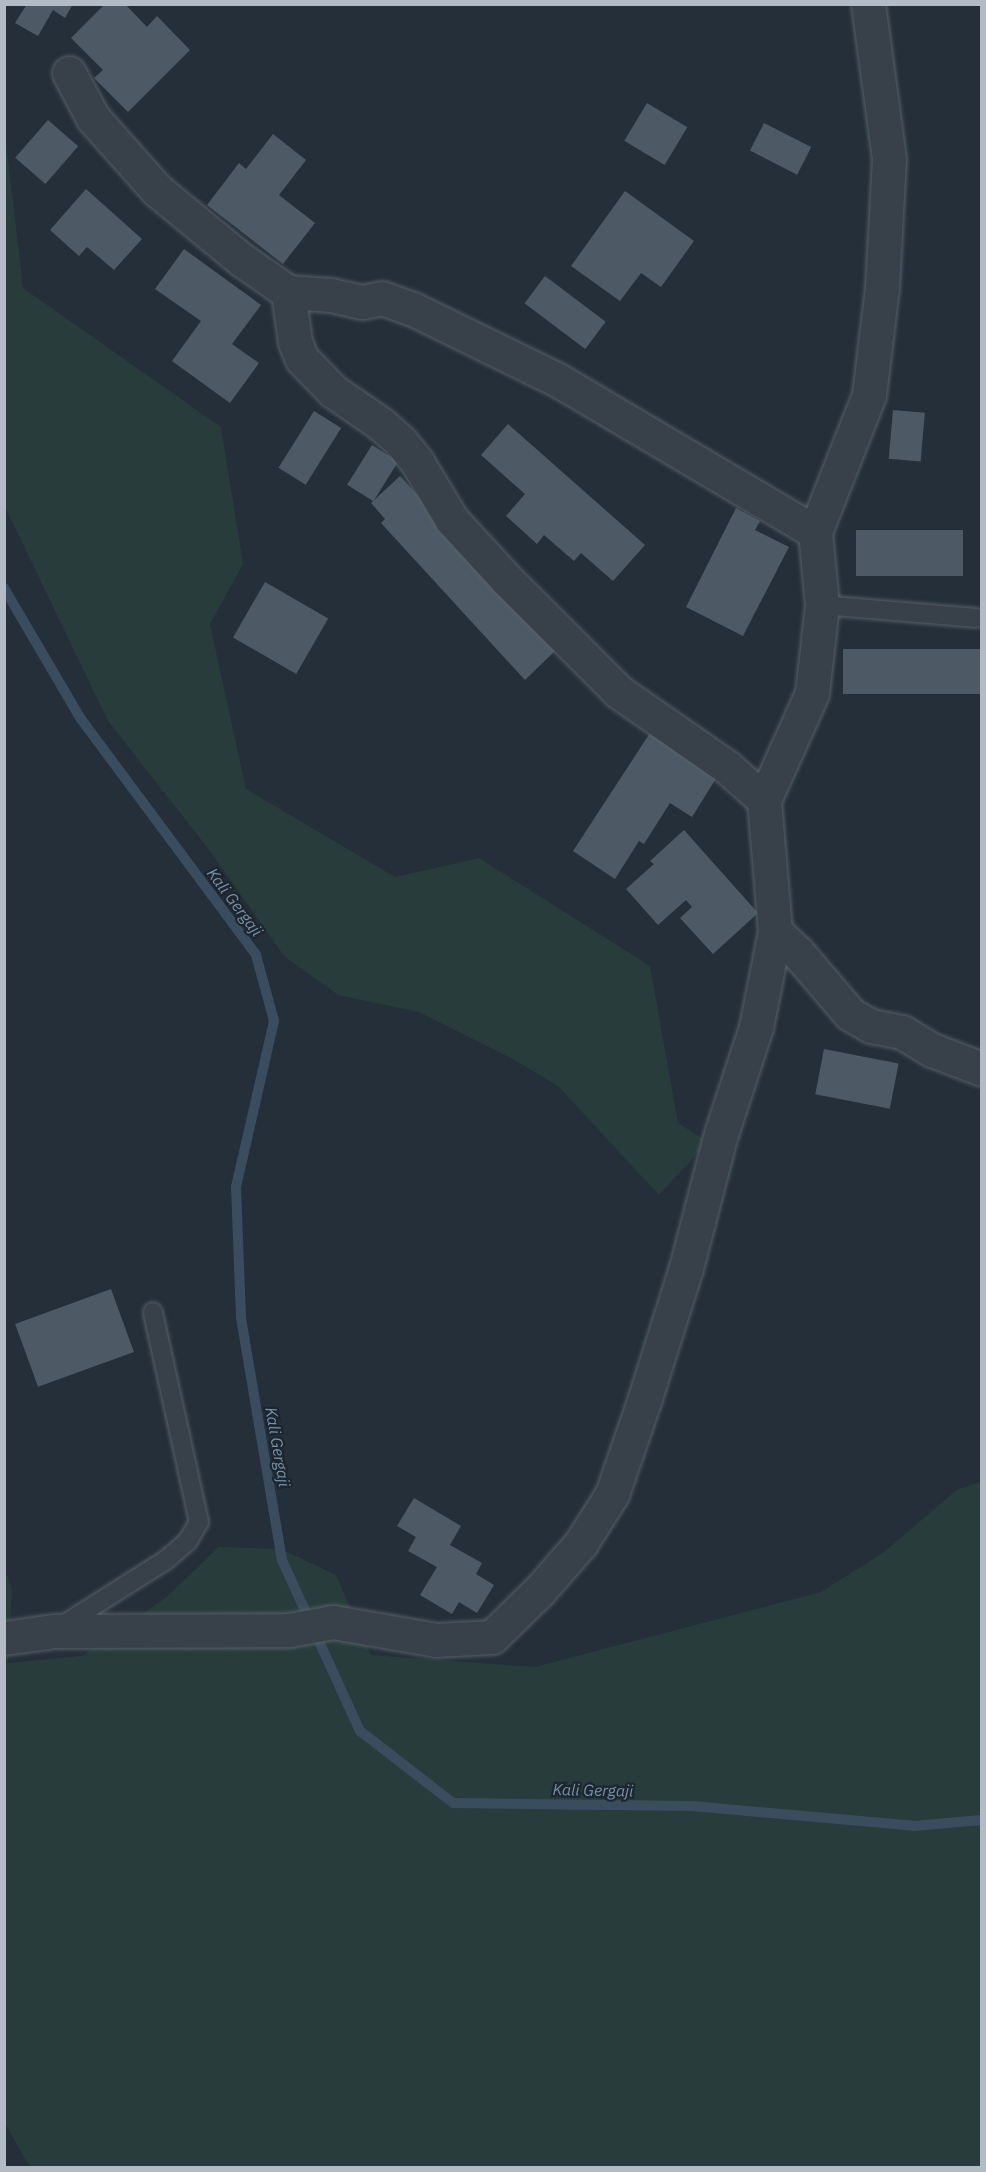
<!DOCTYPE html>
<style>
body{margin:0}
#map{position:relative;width:986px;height:2172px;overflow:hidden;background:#242f39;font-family:"IBM Plex Sans",sans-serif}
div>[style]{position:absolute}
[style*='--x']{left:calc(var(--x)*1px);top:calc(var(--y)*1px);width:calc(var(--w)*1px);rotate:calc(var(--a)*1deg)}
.green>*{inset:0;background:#273c3b}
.stream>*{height:10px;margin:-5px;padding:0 5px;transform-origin:5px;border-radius:5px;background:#3a4d5f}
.building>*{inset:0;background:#4d5a65;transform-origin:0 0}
.roads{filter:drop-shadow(0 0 2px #565f68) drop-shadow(0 0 2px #565f68)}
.service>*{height:18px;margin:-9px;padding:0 9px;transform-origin:9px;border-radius:9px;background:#38414a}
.minor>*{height:33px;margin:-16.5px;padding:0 16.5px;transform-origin:16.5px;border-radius:16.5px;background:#38414a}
.tertiary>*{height:33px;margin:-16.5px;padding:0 16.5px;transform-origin:16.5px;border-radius:16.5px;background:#38414a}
span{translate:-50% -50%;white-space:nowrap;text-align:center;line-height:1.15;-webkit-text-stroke:4.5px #1d262f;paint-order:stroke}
.water-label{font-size:16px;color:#7690a7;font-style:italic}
.frame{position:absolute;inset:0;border:6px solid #b3bcc6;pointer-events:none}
</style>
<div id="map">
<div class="green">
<div style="clip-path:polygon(4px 124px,23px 288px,221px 427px,243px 564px,210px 624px,246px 789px,395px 877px,479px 858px,650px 966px,678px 1123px,708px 1142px,659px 1195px,558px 1086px,511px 1058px,419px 1012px,338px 995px,284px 956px,210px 851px,108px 721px,5px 507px)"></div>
<div style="clip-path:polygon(981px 1482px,981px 2167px,30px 2167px,4px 2122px,4px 1568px,12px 1588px,8px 1663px,82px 1656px,168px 1596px,218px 1547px,281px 1549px,336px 1575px,371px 1655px,535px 1667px,821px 1592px,884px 1552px,958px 1489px)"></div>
</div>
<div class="stream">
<div style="--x:4;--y:588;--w:152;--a:59.6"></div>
<div style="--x:81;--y:719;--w:294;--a:53.4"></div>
<div style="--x:256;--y:955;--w:68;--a:74.7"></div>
<div style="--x:274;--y:1021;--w:170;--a:102.9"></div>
<div style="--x:236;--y:1187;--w:131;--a:87.8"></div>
<div style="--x:241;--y:1318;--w:245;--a:80.4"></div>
<div style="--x:282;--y:1560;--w:188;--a:65.5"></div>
<div style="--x:360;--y:1731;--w:118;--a:37.7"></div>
<div style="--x:453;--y:1803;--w:239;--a:0.7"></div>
<div style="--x:692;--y:1806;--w:223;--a:5.1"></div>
<div style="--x:914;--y:1826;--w:68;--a:-5"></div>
</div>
<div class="building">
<div style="clip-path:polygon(27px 4px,73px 4px,65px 18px,53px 10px,38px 36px,15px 23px)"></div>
<div style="clip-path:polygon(105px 4px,125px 4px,147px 27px,157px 16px,190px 50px,128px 112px,94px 78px,103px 70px,71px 38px)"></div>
<div style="left:647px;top:103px;width:47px;height:44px;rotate:31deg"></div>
<div style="left:48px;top:120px;width:40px;height:50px;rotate:41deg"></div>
<div style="left:764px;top:123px;width:53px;height:31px;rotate:27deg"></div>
<div style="clip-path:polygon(273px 134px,306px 160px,279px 195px,315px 223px,283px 264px,207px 205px,239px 163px,246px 169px)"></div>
<div style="clip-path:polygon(86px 189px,142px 239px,114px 270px,87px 247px,79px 256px,50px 230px)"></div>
<div style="clip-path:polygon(625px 191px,694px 241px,661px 287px,641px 273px,620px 301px,571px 266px)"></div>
<div style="clip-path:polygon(184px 249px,261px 305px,232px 344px,259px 363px,230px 403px,172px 361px,201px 321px,155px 289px)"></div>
<div style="left:545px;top:276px;width:76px;height:34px;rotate:37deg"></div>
<div style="left:893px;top:410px;width:32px;height:49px;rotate:5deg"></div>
<div style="left:314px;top:411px;width:32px;height:67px;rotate:32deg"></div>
<div style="clip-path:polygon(508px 424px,645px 545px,613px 581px,581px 553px,574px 561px,544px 535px,537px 544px,506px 516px,525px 494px,481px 455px)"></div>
<div style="left:372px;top:445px;width:31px;height:47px;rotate:32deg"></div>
<div style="clip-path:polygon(400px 476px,558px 648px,525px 680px,381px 523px,385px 519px,371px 503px)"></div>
<div style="clip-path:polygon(736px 508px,760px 521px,755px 530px,789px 547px,743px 636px,686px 607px)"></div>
<div style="left:856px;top:530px;width:107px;height:46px"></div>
<div style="left:265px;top:582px;width:73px;height:64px;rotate:30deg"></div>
<div style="left:982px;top:649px;width:45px;height:139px;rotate:90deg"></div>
<div style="clip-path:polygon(650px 733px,717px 777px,692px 817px,670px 803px,644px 844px,639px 841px,615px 879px,573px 851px)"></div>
<div style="clip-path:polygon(684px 830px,758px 913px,713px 954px,680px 918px,692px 907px,686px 900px,658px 925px,626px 889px,654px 864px,650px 861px)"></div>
<div style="left:824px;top:1049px;width:76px;height:46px;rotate:11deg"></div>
<div style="left:111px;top:1289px;width:67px;height:102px;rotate:70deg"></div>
<div style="clip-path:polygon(414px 1498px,461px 1526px,450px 1545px,482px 1563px,476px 1574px,494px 1585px,477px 1613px,459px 1602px,452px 1614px,420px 1595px,437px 1567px,408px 1551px,416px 1537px,397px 1526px)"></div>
</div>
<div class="roads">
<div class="service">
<div style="--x:822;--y:605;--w:155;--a:4.8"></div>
<div style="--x:60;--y:1627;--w:125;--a:-32.3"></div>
<div style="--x:166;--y:1560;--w:28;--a:-41"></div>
<div style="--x:187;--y:1542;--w:23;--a:-59"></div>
<div style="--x:199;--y:1522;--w:215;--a:-102.4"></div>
</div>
<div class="minor">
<div style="--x:69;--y:73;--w:51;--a:61.9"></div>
<div style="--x:93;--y:118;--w:96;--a:48.4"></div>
<div style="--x:157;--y:190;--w:110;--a:39.5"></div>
<div style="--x:242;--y:260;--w:56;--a:34.8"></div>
<div style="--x:288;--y:292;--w:50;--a:82"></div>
<div style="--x:295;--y:342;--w:18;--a:68"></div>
<div style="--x:302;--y:359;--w:45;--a:45.9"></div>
<div style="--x:333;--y:391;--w:58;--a:34.5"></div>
<div style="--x:381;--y:424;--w:27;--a:42"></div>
<div style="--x:401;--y:442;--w:26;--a:51"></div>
<div style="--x:417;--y:462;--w:68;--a:58.9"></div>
<div style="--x:452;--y:520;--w:81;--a:47.5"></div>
<div style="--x:507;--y:580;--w:158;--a:45"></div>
<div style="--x:619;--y:692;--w:131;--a:34.8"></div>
<div style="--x:727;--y:767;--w:50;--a:41.7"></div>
<div style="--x:288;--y:292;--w:43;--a:4"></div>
<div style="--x:331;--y:295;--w:32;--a:13"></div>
<div style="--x:362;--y:302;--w:20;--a:-11"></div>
<div style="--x:382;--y:298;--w:33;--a:20"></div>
<div style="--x:413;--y:309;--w:161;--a:26.1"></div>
<div style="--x:558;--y:380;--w:299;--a:30.6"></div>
<div style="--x:775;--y:931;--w:32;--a:44"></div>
<div style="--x:798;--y:953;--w:80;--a:49.6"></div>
<div style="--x:850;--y:1014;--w:24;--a:30"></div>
<div style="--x:871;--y:1026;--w:32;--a:11"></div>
<div style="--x:902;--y:1032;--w:35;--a:31"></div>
<div style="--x:932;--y:1050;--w:53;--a:20.8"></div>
</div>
<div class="tertiary">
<div style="--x:4;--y:1638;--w:50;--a:-8"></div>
<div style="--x:54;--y:1631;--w:235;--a:-0.2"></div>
<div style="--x:289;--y:1630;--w:45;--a:-10.3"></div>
<div style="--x:333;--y:1622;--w:105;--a:9.9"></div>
<div style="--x:436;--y:1640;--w:56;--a:-3.1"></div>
<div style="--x:492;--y:1637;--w:67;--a:-44.4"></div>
<div style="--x:540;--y:1590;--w:62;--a:-48.9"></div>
<div style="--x:581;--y:1543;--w:58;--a:-57.7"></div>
<div style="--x:612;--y:1494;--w:102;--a:-71"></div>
<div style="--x:645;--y:1398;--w:136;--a:-72.5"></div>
<div style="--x:686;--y:1268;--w:138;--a:-75.4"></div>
<div style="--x:721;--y:1134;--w:113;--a:-71.9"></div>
<div style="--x:756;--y:1027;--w:98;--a:-78.8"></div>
<div style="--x:775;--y:931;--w:131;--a:-94.8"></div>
<div style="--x:764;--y:800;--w:117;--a:-65.8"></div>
<div style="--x:812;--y:693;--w:89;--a:-83.5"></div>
<div style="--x:822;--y:605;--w:73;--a:-95.5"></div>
<div style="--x:815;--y:532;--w:147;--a:-68.5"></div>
<div style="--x:869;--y:395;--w:108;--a:-83.1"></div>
<div style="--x:882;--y:288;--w:129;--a:-86.9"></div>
<div style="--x:889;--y:159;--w:156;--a:-97.7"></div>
</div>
</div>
<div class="water-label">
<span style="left:235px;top:902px;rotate:53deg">Kali Gergaji</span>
<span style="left:278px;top:1447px;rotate:80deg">Kali Gergaji</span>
<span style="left:593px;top:1790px;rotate:1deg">Kali Gergaji</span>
</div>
<div class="frame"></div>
</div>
